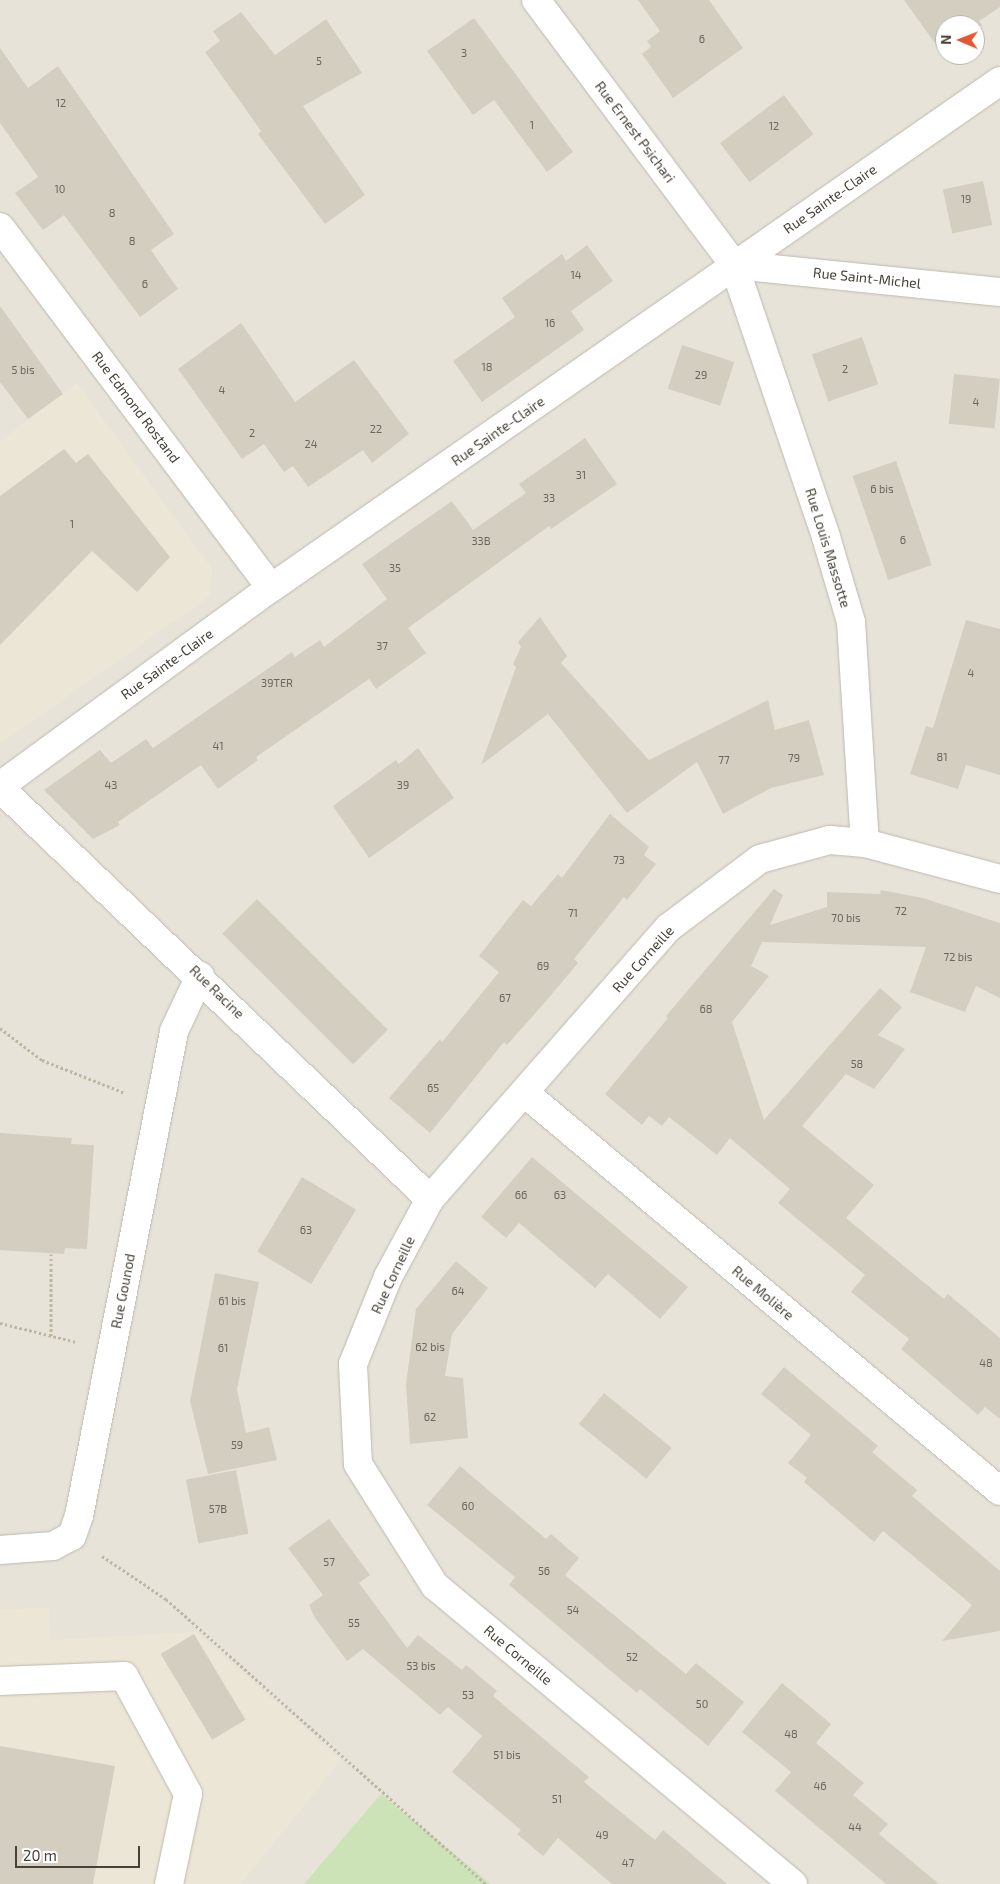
<!DOCTYPE html>
<meta charset="utf-8">
<style>
body{margin:0}
#map{position:relative;width:1000px;height:1884px;overflow:hidden;background:#f3f1ea;font-family:"Exo 2",sans-serif}
div>[style]{position:absolute}
[style*='--x']{left:calc(var(--x)*1px);top:calc(var(--y)*1px);width:calc(var(--w)*1px);rotate:calc(var(--a)*1deg)}
.residential>*{inset:0;background:#e7e3d9}
.education>*{inset:0;background:#ebe6d6}
.green>*{inset:0;background:#cce3b7}
.building>*{inset:0;background:#d4cec1;transform-origin:0 0}
.path>*{height:3px;margin-top:-1.5px;transform-origin:0;background:repeating-linear-gradient(90deg,#beb6a0 0 2.5px,transparent 0 5px)}
.roads{filter:drop-shadow(0 0 1px #beb9ad) drop-shadow(0 0 1px #beb9ad)}
.minor>*{height:28px;margin:-14px;padding:0 14px;transform-origin:14px;border-radius:14px;background:#fff}
span{translate:-50% -50%;white-space:nowrap;text-align:center;line-height:1.15;-webkit-text-stroke:4px #fff;paint-order:stroke}
.number-label{font-size:11px;color:#6a655b}
.number-label span{-webkit-text-stroke-width:0}
.street-label{font-size:14px;color:#474239}
.north{position:absolute;left:935px;top:15px;width:50px;height:50px;box-sizing:border-box;background:#fff;border:1px solid #b5b3b0;border-radius:50%;rotate:271deg;font-size:14px;font-weight:700;line-height:20px;text-align:center;color:#474239}
.north::after{content:'';display:block;margin:auto;width:18px;height:22px;background:#e55730;clip-path:polygon(50% 0,100% 100%,50% 72%,0 100%)}
.scale{position:absolute;left:15px;top:1846px;width:125px;height:22px;box-sizing:border-box;border:2px solid #474239;border-top:0;padding-left:6px;font-size:15px;line-height:18px;white-space:nowrap;color:#474239;-webkit-text-stroke:4px #fff;paint-order:stroke}
</style>
<div id="map">
<div class="residential">
<div style="clip-path:polygon(evenodd,0 0,1000px 0,1000px 1884px,0 1884px,0 0,945px 25px,975px 25px,975px 55px,945px 55px,945px 25px)"></div>
</div>
<div class="education">
<div style="clip-path:polygon(77px 383px,212px 569px,210px 596px,0 744px,0 441px)"></div>
<div style="clip-path:polygon(49px 1607px,50px 1640px,196px 1632px,341px 1760px,241px 1884px,0 1884px,0 1610px)"></div>
</div>
<div class="green">
<div style="clip-path:polygon(381px 1794px,491px 1884px,304px 1884px)"></div>
</div>
<div class="building">
<div style="clip-path:polygon(638px 0,709px 0,743px 48px,673px 98px,642px 54px,651px 47px,647px 41px,660px 31px)"></div>
<div style="clip-path:polygon(904px 0,1000px 0,1000px 7px,979px 21px,982px 25px,975px 30px,975px 25px,945px 25px,945px 51px,942px 53px)"></div>
<div style="clip-path:polygon(241px 12px,275px 55px,326px 19px,362px 73px,303px 106px,365px 195px,325px 224px,258px 134px,261px 131px,205px 52px,220px 41px,213px 31px)"></div>
<div style="clip-path:polygon(474px 18px,573px 152px,547px 172px,494px 100px,473px 115px,427px 51px)"></div>
<div style="clip-path:polygon(0 48px,28px 88px,58px 66px,174px 234px,151px 250px,178px 289px,140px 317px,64px 215px,43px 230px,15px 193px,38px 177px,0 123px)"></div>
<div style="left:784px;top:95px;width:49px;height:80px;rotate:53deg"></div>
<div style="left:983px;top:181px;width:45px;height:41px;rotate:78deg"></div>
<div style="clip-path:polygon(587px 245px,613px 281px,571px 311px,584px 330px,482px 402px,453px 361px,515px 317px,502px 298px,562px 254px,566px 261px)"></div>
<div style="clip-path:polygon(0 306px,63px 394px,28px 419px,0 382px)"></div>
<div style="clip-path:polygon(241px 323px,295px 402px,354px 360px,409px 434px,372px 463px,363px 450px,308px 487px,293px 466px,284px 472px,264px 444px,242px 459px,178px 369px)"></div>
<div style="left:862px;top:337px;width:50px;height:53px;rotate:71deg"></div>
<div style="left:682px;top:345px;width:55px;height:46px;rotate:18deg"></div>
<div style="left:954px;top:374px;width:46px;height:50px;rotate:6deg"></div>
<div style="clip-path:polygon(585px 438px,617px 484px,551px 529px,549px 526px,408px 628px,426px 653px,376px 689px,369px 679px,256px 757px,258px 760px,218px 789px,201px 765px,118px 822px,120px 825px,93px 839px,44px 790px,100px 750px,111px 763px,146px 739px,153px 748px,292px 652px,295px 657px,320px 640px,324px 647px,387px 599px,362px 564px,452px 501px,473px 530px,526px 493px,519px 484px)"></div>
<div style="clip-path:polygon(64px 449px,76px 463px,88px 454px,170px 557px,137px 592px,92px 551px,0 645px,0 496px)"></div>
<div style="left:896px;top:461px;width:110px;height:46px;rotate:71deg"></div>
<div style="clip-path:polygon(540px 617px,567px 656px,561px 663px,649px 760px,768px 700px,775px 730px,809px 720px,824px 775px,771px 788px,723px 814px,697px 762px,627px 813px,548px 714px,481px 765px,516px 667px,513px 664px,521px 647px,518px 642px)"></div>
<div style="clip-path:polygon(966px 620px,1000px 629px,1000px 775px,966px 765px,958px 789px,910px 774px,926px 726px,933px 728px)"></div>
<div style="clip-path:polygon(418px 748px,454px 798px,369px 858px,333px 806px,396px 760px,399px 764px)"></div>
<div style="clip-path:polygon(610px 814px,649px 847px,644px 855px,656px 864px,627px 900px,624px 897px,574px 959px,578px 963px,546px 1001px,507px 1045px,504px 1042px,430px 1133px,389px 1098px,440px 1039px,442px 1042px,499px 972px,479px 956px,523px 900px,531px 906px,558px 874px,562px 878px)"></div>
<div style="clip-path:polygon(774px 889px,783px 895px,770px 925px,827px 907px,827px 892px,880px 894px,881px 890px,923px 898px,1000px 923px,1000px 998px,976px 986px,965px 1012px,910px 992px,926px 947px,762px 942px,751px 966px,769px 976px,732px 1022px,764px 1120px,880px 988px,902px 1007px,878px 1035px,905px 1049px,874px 1089px,846px 1074px,802px 1126px,874px 1185px,846px 1218px,944px 1299px,948px 1294px,1000px 1338px,1000px 1419px,985px 1407px,978px 1415px,901px 1349px,909px 1339px,851px 1292px,865px 1275px,778px 1203px,790px 1189px,730px 1138px,717px 1155px,669px 1117px,662px 1126px,649px 1116px,642px 1125px,605px 1094px,668px 1018px,666px 1016px)"></div>
<div style="left:257px;top:899px;width:185px;height:49px;rotate:45deg"></div>
<div style="clip-path:polygon(0 1133px,72px 1138px,71px 1144px,94px 1145px,87px 1249px,65px 1248px,64px 1254px,0 1250px)"></div>
<div style="clip-path:polygon(532px 1157px,688px 1287px,660px 1319px,608px 1274px,595px 1288px,519px 1223px,506px 1238px,481px 1217px)"></div>
<div style="left:302px;top:1177px;width:63px;height:87px;rotate:31deg"></div>
<div style="clip-path:polygon(456px 1261px,488px 1288px,452px 1334px,445px 1376px,463px 1378px,468px 1438px,410px 1444px,406px 1384px,416px 1309px)"></div>
<div style="clip-path:polygon(215px 1273px,259px 1282px,237px 1389px,246px 1433px,269px 1427px,277px 1460px,208px 1474px,190px 1401px)"></div>
<div style="clip-path:polygon(784px 1367px,878px 1446px,872px 1452px,917px 1490px,912px 1496px,1000px 1571px,1000px 1631px,942px 1641px,972px 1605px,883px 1531px,874px 1542px,804px 1482px,807px 1478px,788px 1463px,811px 1435px,761px 1394px)"></div>
<div style="left:604px;top:1393px;width:87px;height:40px;rotate:39deg"></div>
<div style="clip-path:polygon(460px 1466px,546px 1539px,551px 1534px,579px 1558px,565px 1575px,686px 1674px,696px 1663px,744px 1702px,708px 1746px,640px 1689px,637px 1693px,509px 1585px,515px 1577px,427px 1505px)"></div>
<div style="left:236px;top:1470px;width:65px;height:51px;rotate:79deg"></div>
<div style="clip-path:polygon(329px 1519px,370px 1575px,359px 1583px,407px 1648px,418px 1635px,462px 1670px,466px 1665px,497px 1691px,493px 1696px,589px 1777px,584px 1782px,655px 1840px,663px 1830px,727px 1884px,612px 1884px,558px 1838px,543px 1856px,517px 1834px,521px 1830px,452px 1772px,482px 1736px,448px 1707px,440px 1715px,363px 1649px,347px 1661px,315px 1618px,309px 1605px,323px 1595px,288px 1548px)"></div>
<div style="left:194px;top:1634px;width:100px;height:39px;rotate:59deg"></div>
<div style="clip-path:polygon(782px 1683px,831px 1724px,816px 1743px,864px 1783px,853px 1795px,888px 1824px,879px 1834px,939px 1884px,886px 1884px,775px 1791px,791px 1772px,742px 1732px)"></div>
<div style="clip-path:polygon(0 1746px,115px 1766px,93px 1884px,0 1884px)"></div>
</div>
<div class="path">
<div style="--x:0;--y:1028;--w:53;--a:37.3"></div>
<div style="--x:42;--y:1060;--w:89;--a:21.7"></div>
<div style="--x:0;--y:1323;--w:78;--a:14"></div>
<div style="--x:51;--y:1336;--w:82;--a:-90"></div>
<div style="--x:102;--y:1556;--w:77;--a:33.9"></div>
<div style="--x:166;--y:1599;--w:429;--a:41.7"></div>
</div>
<div class="roads">
<div class="minor">
<div style="--x:536;--y:0;--w:331;--a:53.2"></div>
<div style="--x:734;--y:265;--w:287;--a:71.3"></div>
<div style="--x:826;--y:537;--w:89;--a:73.6"></div>
<div style="--x:851;--y:622;--w:221;--a:86.4"></div>
<div style="--x:0;--y:227;--w:451;--a:53.1"></div>
<div style="--x:734;--y:265;--w:267;--a:5.8"></div>
<div style="--x:0;--y:786;--w:336;--a:-36.2"></div>
<div style="--x:271;--y:588;--w:888;--a:-34.82"></div>
<div style="--x:0;--y:788;--w:595;--a:43.71"></div>
<div style="--x:526;--y:1094;--w:618;--a:39.95"></div>
<div style="--x:0;--y:1550;--w:53;--a:-4.3"></div>
<div style="--x:53;--y:1546;--w:21;--a:-28"></div>
<div style="--x:72;--y:1536;--w:21;--a:-71"></div>
<div style="--x:79;--y:1516;--w:494;--a:-78.9"></div>
<div style="--x:174;--y:1031;--w:61;--a:-64.7"></div>
<div style="--x:0;--y:1681;--w:124;--a:-2.3"></div>
<div style="--x:124;--y:1676;--w:134;--a:61.5"></div>
<div style="--x:188;--y:1794;--w:92;--a:101.9"></div>
<div style="--x:793;--y:1884;--w:466;--a:-140.2"></div>
<div style="--x:435;--y:1586;--w:144;--a:-122.3"></div>
<div style="--x:358;--y:1464;--w:100;--a:-92.9"></div>
<div style="--x:353;--y:1364;--w:94;--a:-68.1"></div>
<div style="--x:388;--y:1277;--w:89;--a:-61.7"></div>
<div style="--x:430;--y:1199;--w:361;--a:-48.7"></div>
<div style="--x:668;--y:928;--w:115;--a:-36.9"></div>
<div style="--x:760;--y:859;--w:73;--a:-15.2"></div>
<div style="--x:830;--y:840;--w:35;--a:5"></div>
<div style="--x:865;--y:843;--w:140;--a:14.9"></div>
</div>
</div>
<div class="number-label">
<span style="left:702px;top:39px">6</span>
<span style="left:464px;top:53px">3</span>
<span style="left:319px;top:61px">5</span>
<span style="left:61px;top:103px">12</span>
<span style="left:532px;top:125px">1</span>
<span style="left:774px;top:126px">12</span>
<span style="left:60px;top:189px">10</span>
<span style="left:966px;top:199px">19</span>
<span style="left:112px;top:213px">8</span>
<span style="left:132px;top:241px">8</span>
<span style="left:576px;top:275px">14</span>
<span style="left:145px;top:284px">6</span>
<span style="left:550px;top:323px">16</span>
<span style="left:487px;top:367px">18</span>
<span style="left:845px;top:369px">2</span>
<span style="left:23px;top:370px">5 bis</span>
<span style="left:701px;top:375px">29</span>
<span style="left:222px;top:390px">4</span>
<span style="left:976px;top:402px">4</span>
<span style="left:376px;top:429px">22</span>
<span style="left:252px;top:433px">2</span>
<span style="left:311px;top:444px">24</span>
<span style="left:581px;top:475px">31</span>
<span style="left:882px;top:489px">6 bis</span>
<span style="left:549px;top:498px">33</span>
<span style="left:72px;top:524px">1</span>
<span style="left:903px;top:540px">6</span>
<span style="left:481px;top:541px">33B</span>
<span style="left:395px;top:568px">35</span>
<span style="left:382px;top:646px">37</span>
<span style="left:971px;top:673px">4</span>
<span style="left:277px;top:683px">39TER</span>
<span style="left:218px;top:746px">41</span>
<span style="left:942px;top:757px">81</span>
<span style="left:794px;top:758px">79</span>
<span style="left:724px;top:760px">77</span>
<span style="left:111px;top:785px">43</span>
<span style="left:403px;top:785px">39</span>
<span style="left:619px;top:860px">73</span>
<span style="left:901px;top:911px">72</span>
<span style="left:573px;top:913px">71</span>
<span style="left:846px;top:918px">70 bis</span>
<span style="left:958px;top:957px">72 bis</span>
<span style="left:543px;top:966px">69</span>
<span style="left:505px;top:998px">67</span>
<span style="left:706px;top:1009px">68</span>
<span style="left:857px;top:1064px">58</span>
<span style="left:433px;top:1088px">65</span>
<span style="left:521px;top:1195px">66</span>
<span style="left:560px;top:1195px">63</span>
<span style="left:306px;top:1230px">63</span>
<span style="left:458px;top:1291px">64</span>
<span style="left:232px;top:1301px">61 bis</span>
<span style="left:430px;top:1347px">62 bis</span>
<span style="left:223px;top:1348px">61</span>
<span style="left:986px;top:1363px">48</span>
<span style="left:430px;top:1417px">62</span>
<span style="left:237px;top:1445px">59</span>
<span style="left:468px;top:1506px">60</span>
<span style="left:218px;top:1509px">57B</span>
<span style="left:329px;top:1562px">57</span>
<span style="left:544px;top:1571px">56</span>
<span style="left:573px;top:1610px">54</span>
<span style="left:354px;top:1623px">55</span>
<span style="left:632px;top:1657px">52</span>
<span style="left:421px;top:1666px">53 bis</span>
<span style="left:468px;top:1695px">53</span>
<span style="left:702px;top:1704px">50</span>
<span style="left:791px;top:1734px">48</span>
<span style="left:507px;top:1755px">51 bis</span>
<span style="left:820px;top:1786px">46</span>
<span style="left:557px;top:1799px">51</span>
<span style="left:855px;top:1827px">44</span>
<span style="left:602px;top:1835px">49</span>
<span style="left:628px;top:1863px">47</span>
</div>
<div class="street-label">
<span style="left:635px;top:132px;rotate:53deg">Rue Ernest Psichari</span>
<span style="left:830px;top:199px;rotate:-35deg">Rue Sainte-Claire</span>
<span style="left:867px;top:278px;rotate:6deg">Rue Saint-Michel</span>
<span style="left:136px;top:407px;rotate:53deg">Rue Edmond Rostand</span>
<span style="left:498px;top:431px;rotate:-35deg">Rue Sainte-Claire</span>
<span style="left:828px;top:548px;rotate:73deg">Rue Louis Massotte</span>
<span style="left:167px;top:664px;rotate:-36deg">Rue Sainte-Claire</span>
<span style="left:643px;top:959px;rotate:-48deg">Rue Corneille</span>
<span style="left:217px;top:992px;rotate:44deg">Rue Racine</span>
<span style="left:393px;top:1275px;rotate:-65deg">Rue Corneille</span>
<span style="left:123px;top:1291px;rotate:-79deg">Rue Gounod</span>
<span style="left:763px;top:1293px;rotate:40deg">Rue Molière</span>
<span style="left:518px;top:1655px;rotate:40deg">Rue Corneille</span>
</div>
<div class="north">N</div>
<div class="scale">20 m</div>
</div>
